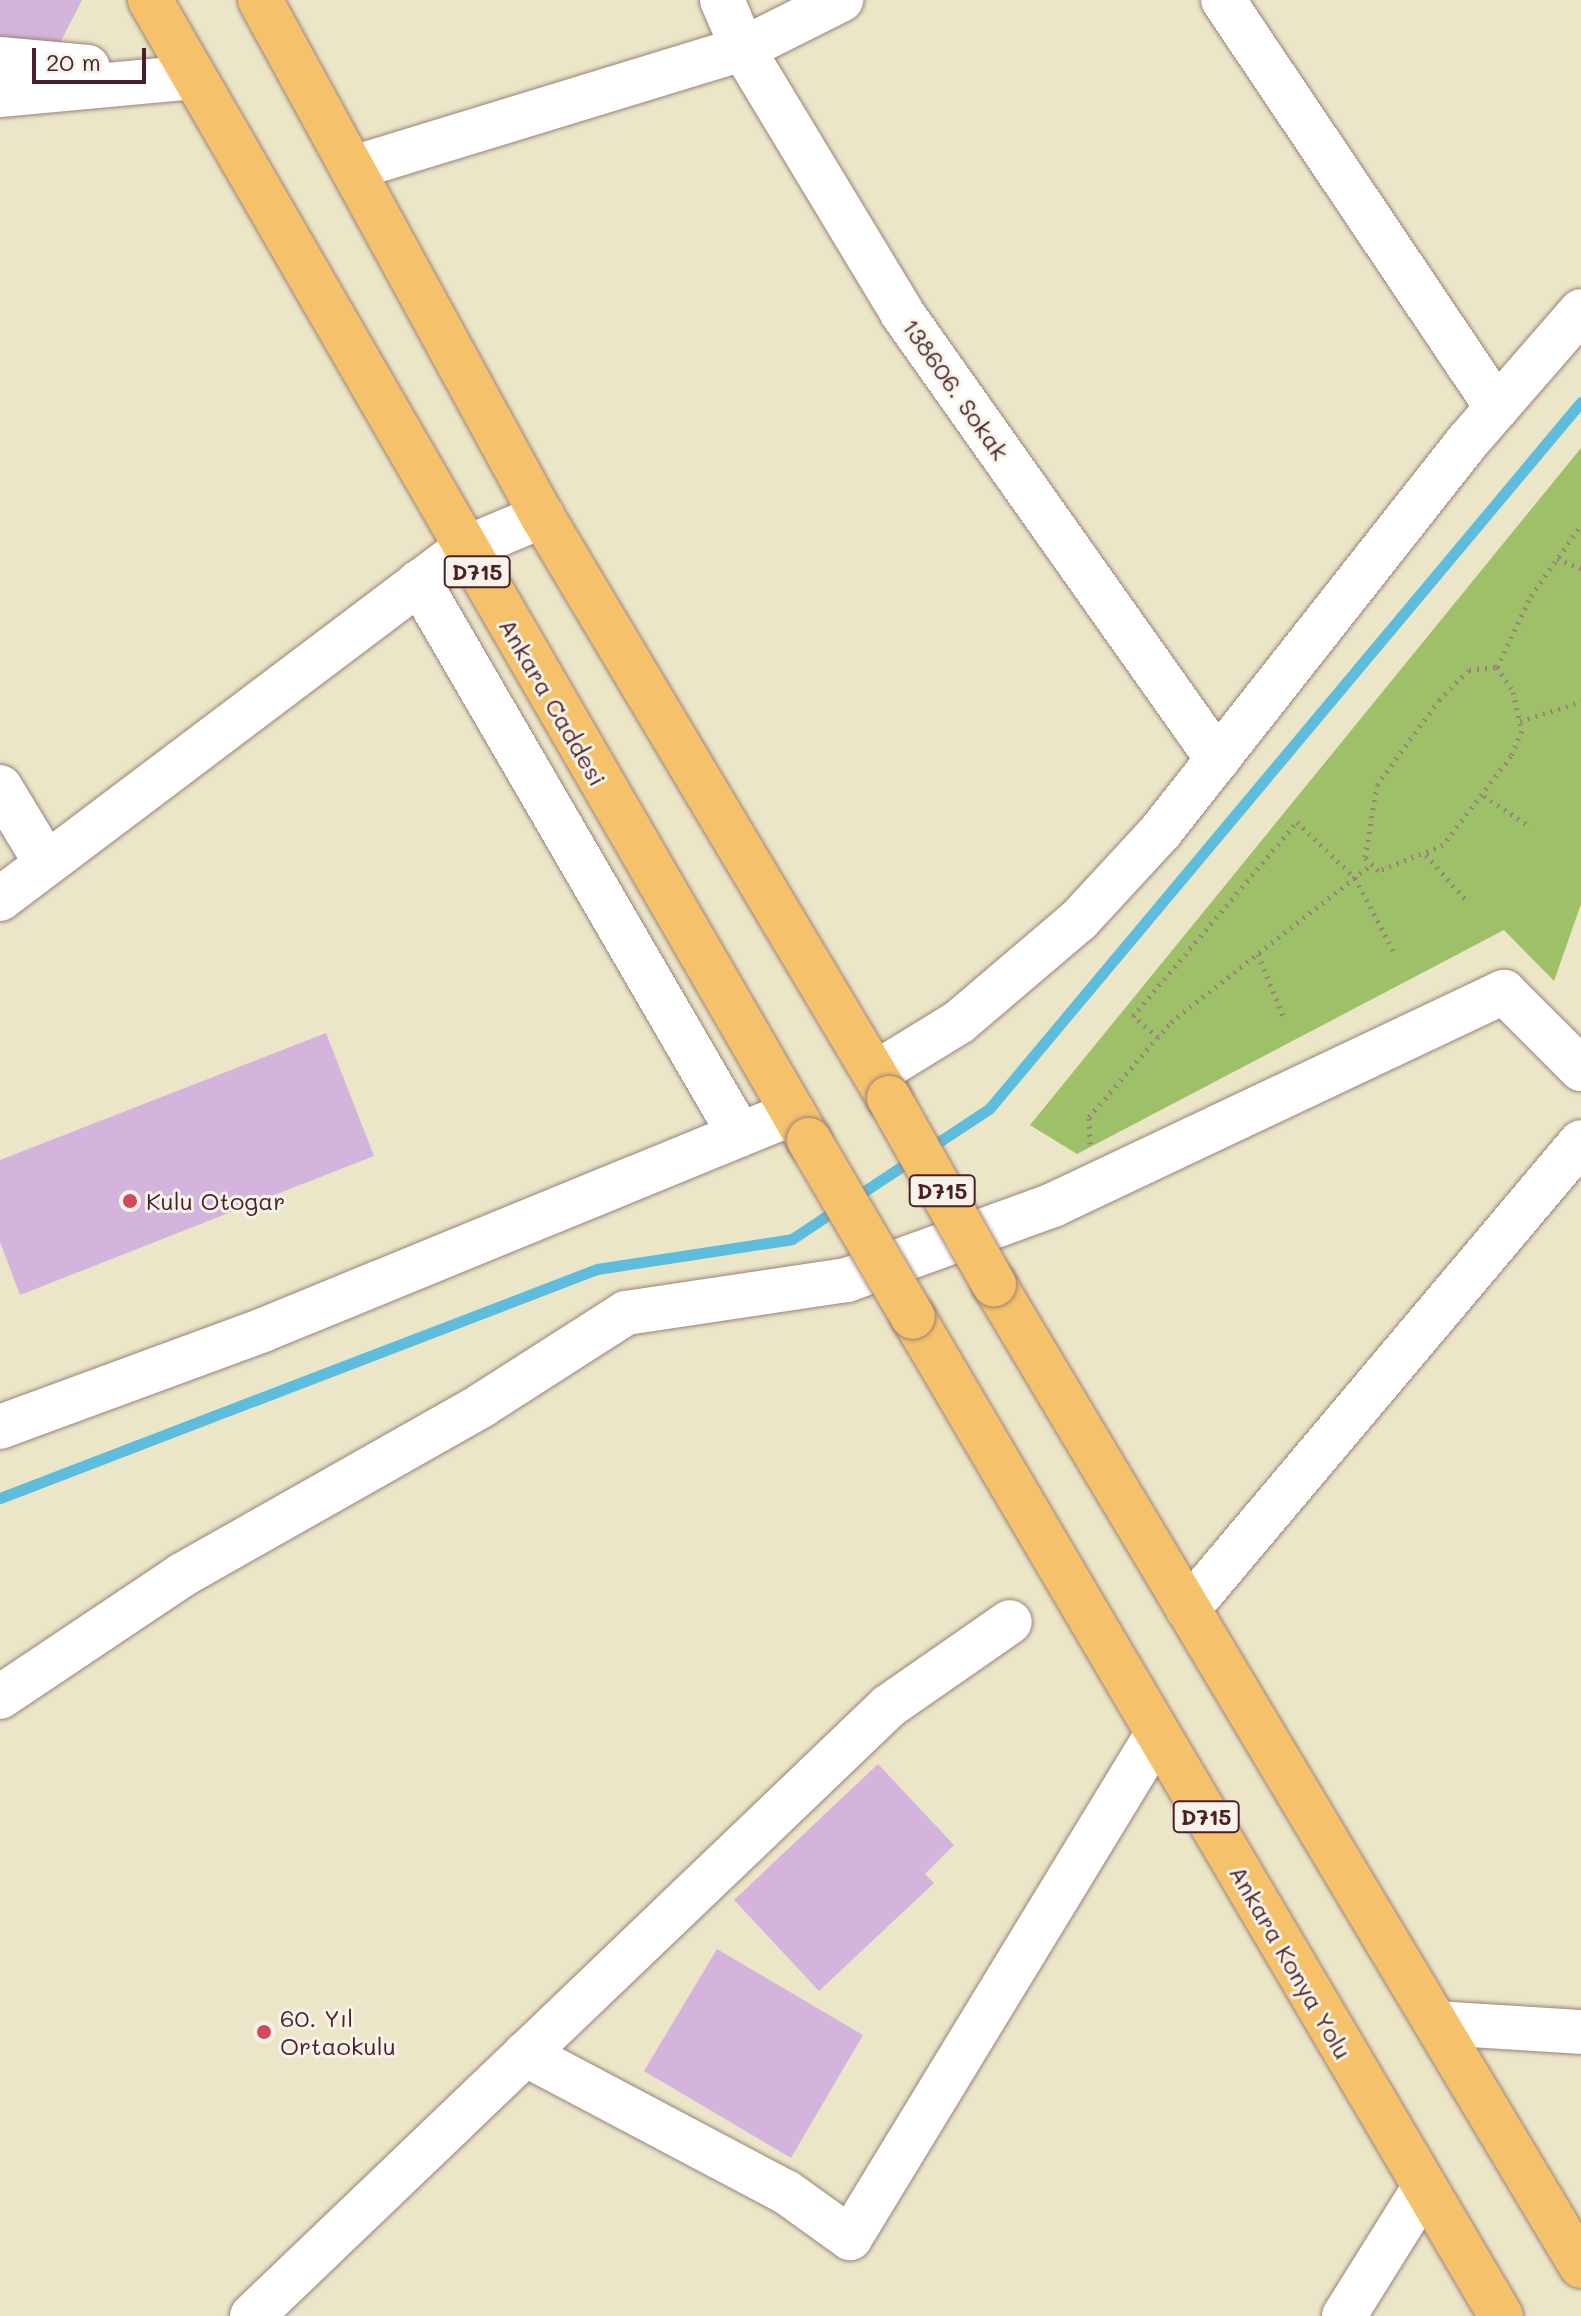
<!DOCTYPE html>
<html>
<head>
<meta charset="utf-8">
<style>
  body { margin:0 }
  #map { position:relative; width:1581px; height:2316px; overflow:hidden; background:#ece6c9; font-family:Mali,sans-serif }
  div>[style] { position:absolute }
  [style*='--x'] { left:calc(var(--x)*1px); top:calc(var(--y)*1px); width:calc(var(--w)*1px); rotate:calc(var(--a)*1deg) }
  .green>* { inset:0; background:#9ec069 }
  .stream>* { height:11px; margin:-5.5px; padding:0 5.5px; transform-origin:5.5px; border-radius:5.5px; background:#5ebcdc }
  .building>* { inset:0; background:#d4b4dc }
  .path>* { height:5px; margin-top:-2.5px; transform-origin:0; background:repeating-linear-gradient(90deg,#9b827a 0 2px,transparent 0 8px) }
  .roads { filter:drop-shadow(0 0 2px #9b827a) drop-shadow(0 0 2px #9b827a) }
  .minor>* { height:44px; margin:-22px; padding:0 22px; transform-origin:22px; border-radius:22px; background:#fff }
  .highway>* { height:44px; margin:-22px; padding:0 22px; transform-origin:22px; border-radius:22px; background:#f6c16b }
  .bridges { filter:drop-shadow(0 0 2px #9b827a) drop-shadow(0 0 2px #9b827a) }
  .highway-bridge>* { height:44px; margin:-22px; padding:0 22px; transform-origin:22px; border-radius:22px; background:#f6c16b }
  .dots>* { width:22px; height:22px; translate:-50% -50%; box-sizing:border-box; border:4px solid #f7f3e8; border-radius:50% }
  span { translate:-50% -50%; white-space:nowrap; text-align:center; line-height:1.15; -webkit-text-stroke:6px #f7f3e8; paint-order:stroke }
  .shield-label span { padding:2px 6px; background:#f7f3e8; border:2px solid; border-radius:6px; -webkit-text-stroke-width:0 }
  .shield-label { font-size:22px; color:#4a1f2b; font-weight:700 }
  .street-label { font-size:24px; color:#4a1f2b }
  .poi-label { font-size:24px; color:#4a1f2b }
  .left { translate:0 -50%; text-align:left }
  .scale { position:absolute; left:32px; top:48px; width:114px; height:36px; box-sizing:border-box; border:4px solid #4a1f2b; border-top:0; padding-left:10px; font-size:24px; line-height:28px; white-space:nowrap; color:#4a1f2b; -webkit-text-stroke:6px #f7f3e8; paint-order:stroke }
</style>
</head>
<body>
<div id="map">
  <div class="green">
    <div style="clip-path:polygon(1581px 448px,1581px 904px,1554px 981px,1504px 930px,1077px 1154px,1030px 1125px)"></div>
  </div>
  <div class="stream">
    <div style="--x:928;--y:1149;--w:73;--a:-33.3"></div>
    <div style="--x:989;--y:1109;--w:922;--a:-50.06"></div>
    <div style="--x:854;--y:1198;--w:71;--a:-33.5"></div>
    <div style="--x:0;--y:1498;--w:639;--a:-20.99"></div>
    <div style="--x:597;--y:1269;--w:197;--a:-8.7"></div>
    <div style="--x:792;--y:1239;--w:58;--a:-33.7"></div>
  </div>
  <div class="building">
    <div style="clip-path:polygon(0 0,82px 0,60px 43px,0 52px)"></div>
    <div style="clip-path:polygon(326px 1033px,374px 1156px,20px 1295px,0 1242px,0 1160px)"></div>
    <div style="clip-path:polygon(878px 1764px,954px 1845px,925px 1874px,934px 1883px,819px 1991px,734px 1900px)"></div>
    <div style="clip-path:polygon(717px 1949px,863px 2035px,791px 2158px,644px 2071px)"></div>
  </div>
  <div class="path">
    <div style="--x:1557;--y:559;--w:26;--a:21"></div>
    <div style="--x:1497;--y:667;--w:30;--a:57"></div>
    <div style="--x:1513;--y:692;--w:40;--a:77"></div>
    <div style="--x:1522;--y:731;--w:27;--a:114"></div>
    <div style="--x:1511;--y:756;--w:112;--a:127.4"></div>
    <div style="--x:1443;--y:845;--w:70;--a:158.2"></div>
    <div style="--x:1378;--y:871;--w:19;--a:-133"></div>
    <div style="--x:1365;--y:857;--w:73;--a:-80.5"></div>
    <div style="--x:1377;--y:785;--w:105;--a:-53.9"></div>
    <div style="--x:1439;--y:700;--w:42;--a:-45"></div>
    <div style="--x:1469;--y:670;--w:28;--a:-6"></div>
    <div style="--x:1497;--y:667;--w:79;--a:-64.4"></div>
    <div style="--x:1531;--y:596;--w:87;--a:-54.8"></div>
    <div style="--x:1520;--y:721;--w:64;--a:-17.3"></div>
    <div style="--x:1484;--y:796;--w:56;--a:33.4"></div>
    <div style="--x:1426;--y:855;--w:62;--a:48.3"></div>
    <div style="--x:1258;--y:954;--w:67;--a:68"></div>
    <div style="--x:1158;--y:1037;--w:33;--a:-140"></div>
    <div style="--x:1133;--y:1016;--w:254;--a:-49.8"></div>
    <div style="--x:1297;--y:822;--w:81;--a:44"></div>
    <div style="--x:1355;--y:878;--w:84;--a:62.2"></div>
    <div style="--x:1090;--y:1144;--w:27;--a:-92"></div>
    <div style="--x:1089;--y:1117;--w:125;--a:-49.2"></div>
    <div style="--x:1171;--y:1022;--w:256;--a:-38.2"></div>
  </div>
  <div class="roads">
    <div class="minor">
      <div style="--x:722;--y:0;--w:53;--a:66.8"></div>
      <div style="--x:743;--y:49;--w:308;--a:58.9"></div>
      <div style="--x:902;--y:313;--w:547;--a:54.74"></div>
      <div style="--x:1223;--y:0;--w:491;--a:56.1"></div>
      <div style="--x:0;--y:59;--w:88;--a:5.2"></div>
      <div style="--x:0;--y:95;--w:195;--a:-5.3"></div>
      <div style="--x:356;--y:167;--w:405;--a:-17"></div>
      <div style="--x:743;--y:49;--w:110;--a:-26.6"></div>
      <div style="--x:419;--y:582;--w:639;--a:59.87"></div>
      <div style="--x:0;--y:787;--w:89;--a:58.8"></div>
      <div style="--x:0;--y:899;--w:581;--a:-37.03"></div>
      <div style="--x:464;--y:549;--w:85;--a:-22.9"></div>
      <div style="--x:876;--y:1073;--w:97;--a:-31.6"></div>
      <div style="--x:959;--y:1022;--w:157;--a:-40.4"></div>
      <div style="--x:1079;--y:920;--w:121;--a:-47.3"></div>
      <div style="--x:1161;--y:831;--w:496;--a:-51.8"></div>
      <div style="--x:1468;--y:441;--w:172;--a:-49"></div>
      <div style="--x:0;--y:1427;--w:280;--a:-20.2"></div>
      <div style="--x:263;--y:1330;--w:573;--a:-22.27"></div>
      <div style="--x:1188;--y:1609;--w:610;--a:-49.92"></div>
      <div style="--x:0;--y:1697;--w:219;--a:-33.8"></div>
      <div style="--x:182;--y:1575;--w:345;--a:-29.5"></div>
      <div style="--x:482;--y:1405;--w:171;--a:-32.6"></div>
      <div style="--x:626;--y:1313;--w:223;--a:-8.5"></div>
      <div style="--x:847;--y:1280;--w:219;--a:-20"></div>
      <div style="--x:1053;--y:1205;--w:499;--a:-25.3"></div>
      <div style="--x:1504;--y:992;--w:109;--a:45"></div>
      <div style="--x:1438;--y:2023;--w:143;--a:3.6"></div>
      <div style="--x:525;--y:2054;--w:295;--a:27.9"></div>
      <div style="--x:786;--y:2192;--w:79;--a:35.7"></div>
      <div style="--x:850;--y:2238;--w:590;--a:-58.65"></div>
      <div style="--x:252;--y:2316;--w:882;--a:-43.76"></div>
      <div style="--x:889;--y:1706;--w:147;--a:-34.8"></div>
      <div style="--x:1344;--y:2316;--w:151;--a:-58"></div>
    </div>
    <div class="highway">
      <div style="--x:150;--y:0;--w:1317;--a:59.97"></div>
      <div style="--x:260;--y:0;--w:588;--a:61.34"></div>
      <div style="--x:542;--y:516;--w:678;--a:59.2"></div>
      <div style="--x:994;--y:1284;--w:1144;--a:59.13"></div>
      <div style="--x:913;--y:1317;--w:1159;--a:59.52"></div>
    </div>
  </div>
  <div class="bridges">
    <div class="highway-bridge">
      <div style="--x:889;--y:1098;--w:214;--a:60.6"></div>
      <div style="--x:809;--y:1140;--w:205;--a:59.6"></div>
    </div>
  </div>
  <div class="dots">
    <div style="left:130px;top:1201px;background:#d1495b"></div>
    <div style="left:264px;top:2032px;background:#d1495b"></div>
  </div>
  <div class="shield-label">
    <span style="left:477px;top:572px">D715</span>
    <span style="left:942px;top:1191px">D715</span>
    <span style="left:1206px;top:1817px">D715</span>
  </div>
  <div class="street-label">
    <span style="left:956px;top:389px;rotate:55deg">138606. Sokak</span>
    <span style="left:553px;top:702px;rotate:60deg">Ankara Caddesi</span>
    <span style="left:1291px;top:1962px;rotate:60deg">Ankara Konya Yolu</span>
  </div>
  <div class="poi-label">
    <span class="left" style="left:146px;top:1201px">Kulu Otogar</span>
    <span class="left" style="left:280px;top:2032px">60. Yıl<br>Ortaokulu</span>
  </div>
  <div class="scale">20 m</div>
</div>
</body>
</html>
